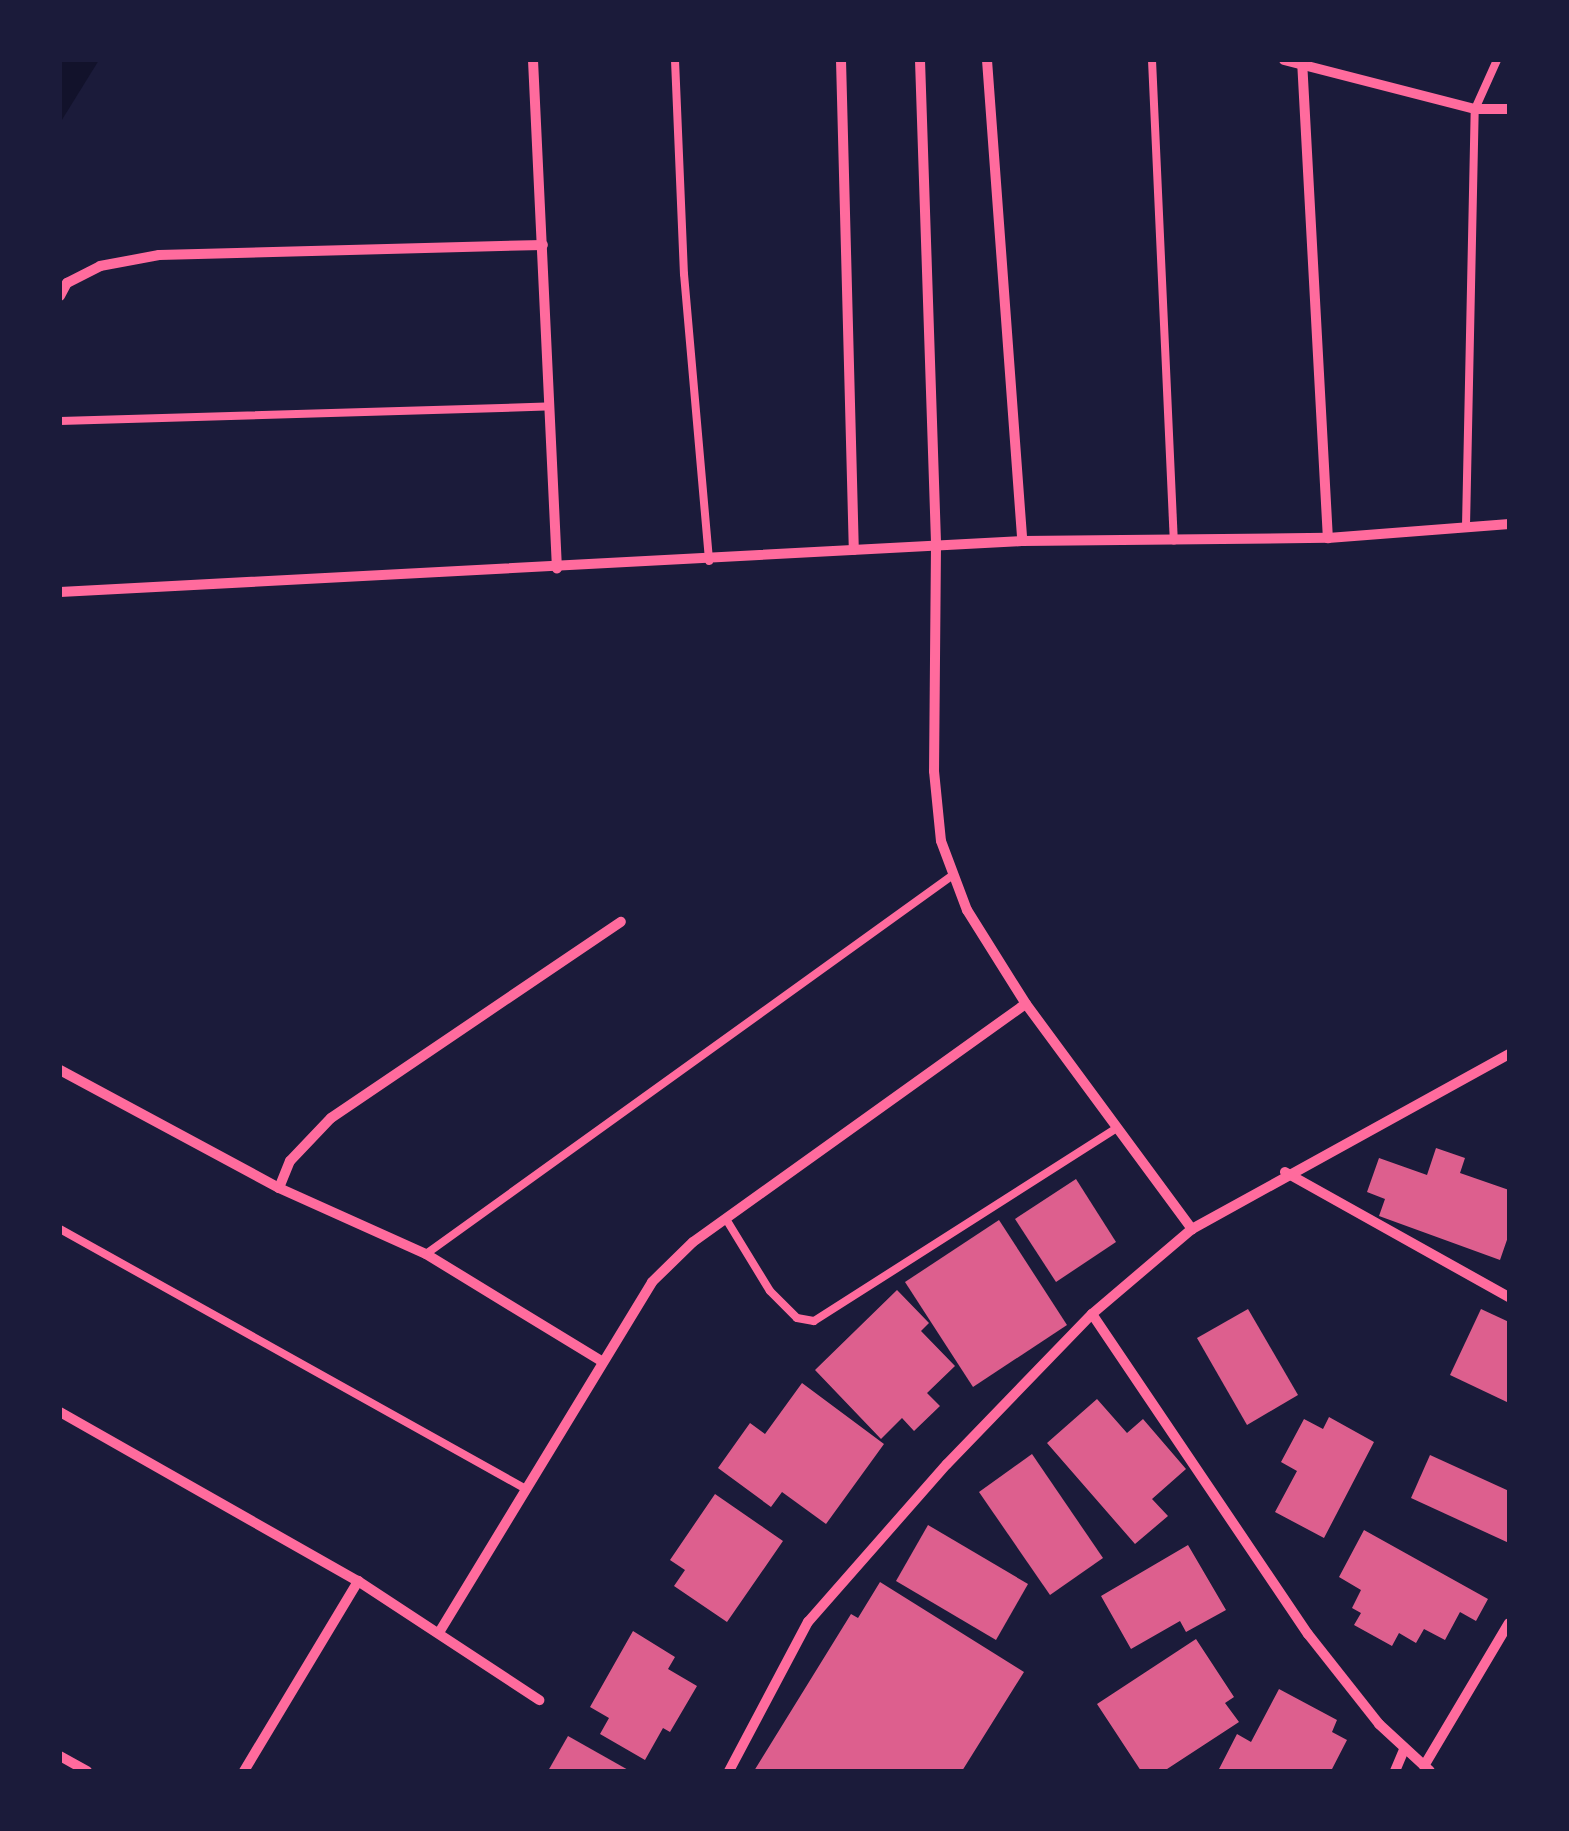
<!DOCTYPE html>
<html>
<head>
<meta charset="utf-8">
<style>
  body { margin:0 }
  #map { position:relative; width:1569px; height:1831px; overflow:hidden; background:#1b1b3a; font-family:"Roboto Condensed",sans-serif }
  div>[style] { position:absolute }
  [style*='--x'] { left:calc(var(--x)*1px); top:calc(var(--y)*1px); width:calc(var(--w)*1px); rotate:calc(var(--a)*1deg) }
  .water>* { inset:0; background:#12122b }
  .building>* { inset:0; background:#dd5f8e }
  .service>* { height:8px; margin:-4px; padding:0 4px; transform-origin:4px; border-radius:4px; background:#ff6b9d }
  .minor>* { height:10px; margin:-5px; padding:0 5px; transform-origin:5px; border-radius:5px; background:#ff6b9d }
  span { translate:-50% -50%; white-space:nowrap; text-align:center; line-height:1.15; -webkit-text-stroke:10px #1b1b3a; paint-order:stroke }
  .frame { position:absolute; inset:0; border:62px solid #1b1b3a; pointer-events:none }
</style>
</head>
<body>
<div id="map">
  <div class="water">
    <div style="clip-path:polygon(60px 60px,99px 60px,60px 123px)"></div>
  </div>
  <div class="building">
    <div style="clip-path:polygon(1436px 1148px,1465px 1158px,1460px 1173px,1509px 1190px,1509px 1234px,1500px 1260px,1379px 1216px,1385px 1199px,1367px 1192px,1379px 1158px,1427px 1175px)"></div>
    <div style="clip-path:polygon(1076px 1179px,1116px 1242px,1056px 1282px,1015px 1219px)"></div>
    <div style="clip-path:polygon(999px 1220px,1067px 1325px,973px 1387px,905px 1282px)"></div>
    <div style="clip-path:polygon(897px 1290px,929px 1323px,921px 1331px,955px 1366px,927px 1393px,940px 1406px,914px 1431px,902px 1418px,881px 1439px,815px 1370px)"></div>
    <div style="clip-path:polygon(1248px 1309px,1298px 1395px,1247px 1425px,1197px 1338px)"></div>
    <div style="clip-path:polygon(1481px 1309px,1509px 1322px,1509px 1403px,1450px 1375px)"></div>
    <div style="clip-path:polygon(802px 1383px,884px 1444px,826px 1524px,782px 1492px,771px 1507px,718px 1468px,750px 1423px,765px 1434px)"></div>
    <div style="clip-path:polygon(1097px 1399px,1127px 1433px,1143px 1419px,1186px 1469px,1152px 1499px,1168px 1516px,1135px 1544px,1047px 1443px)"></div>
    <div style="clip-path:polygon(1329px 1417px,1374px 1442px,1324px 1538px,1275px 1512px,1297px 1471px,1281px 1462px,1304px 1419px,1323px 1429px)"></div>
    <div style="clip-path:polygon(1032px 1454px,1103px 1558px,1050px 1595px,979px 1492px)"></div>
    <div style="clip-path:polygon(1430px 1455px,1509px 1491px,1509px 1543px,1411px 1498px)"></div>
    <div style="clip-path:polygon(715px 1494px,783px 1541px,727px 1622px,674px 1586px,685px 1570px,670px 1560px)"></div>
    <div style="clip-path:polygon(928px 1525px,1028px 1584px,996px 1640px,896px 1581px)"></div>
    <div style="clip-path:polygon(1364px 1530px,1488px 1599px,1476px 1621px,1460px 1612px,1445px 1640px,1424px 1629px,1416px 1643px,1399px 1633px,1392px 1646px,1354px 1625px,1361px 1613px,1352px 1608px,1361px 1590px,1339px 1577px)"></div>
    <div style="clip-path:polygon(1188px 1545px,1226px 1610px,1186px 1632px,1180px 1621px,1131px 1649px,1101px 1596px)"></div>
    <div style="clip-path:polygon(880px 1582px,1024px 1672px,962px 1771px,754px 1771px,851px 1614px,858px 1618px)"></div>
    <div style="clip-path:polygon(633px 1631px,675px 1657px,668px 1669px,697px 1686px,670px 1732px,663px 1728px,645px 1760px,600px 1734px,609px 1718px,590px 1707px)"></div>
    <div style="clip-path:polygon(1196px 1639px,1234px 1697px,1225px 1703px,1239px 1722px,1164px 1771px,1141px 1771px,1097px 1704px)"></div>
    <div style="clip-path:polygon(1279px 1689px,1337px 1720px,1332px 1732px,1347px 1740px,1331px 1771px,1218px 1771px,1237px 1734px,1251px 1742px)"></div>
    <div style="clip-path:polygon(568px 1736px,630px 1771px,548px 1771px)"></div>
  </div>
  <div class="service">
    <div style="--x:675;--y:60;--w:214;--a:87.6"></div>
    <div style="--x:684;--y:274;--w:288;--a:85"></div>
    <div style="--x:1152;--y:60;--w:481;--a:87.4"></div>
    <div style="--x:60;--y:421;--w:486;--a:-1.7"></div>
    <div style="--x:1466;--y:526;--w:417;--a:-88.8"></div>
    <div style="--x:1475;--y:109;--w:54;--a:-65.8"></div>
    <div style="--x:726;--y:1219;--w:84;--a:58.6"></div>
    <div style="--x:770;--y:1291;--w:38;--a:45"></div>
    <div style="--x:797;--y:1318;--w:17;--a:10"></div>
    <div style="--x:814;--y:1321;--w:356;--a:-32.5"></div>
    <div style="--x:60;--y:1229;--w:534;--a:29.16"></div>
    <div style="--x:426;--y:1254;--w:649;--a:-35.72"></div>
  </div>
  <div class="minor">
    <div style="--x:533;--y:60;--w:509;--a:87.3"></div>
    <div style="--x:841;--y:60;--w:490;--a:88.5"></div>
    <div style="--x:920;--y:60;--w:485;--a:88.1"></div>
    <div style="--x:936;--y:545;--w:226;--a:90.5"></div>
    <div style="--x:934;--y:771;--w:70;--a:84.3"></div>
    <div style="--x:941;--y:841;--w:74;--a:69.4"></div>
    <div style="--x:967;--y:910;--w:111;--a:57.9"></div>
    <div style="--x:1026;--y:1004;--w:280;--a:53.6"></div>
    <div style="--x:987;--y:60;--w:482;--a:85.8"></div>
    <div style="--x:1284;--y:60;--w:197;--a:14.4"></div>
    <div style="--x:1475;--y:109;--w:34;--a:0"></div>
    <div style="--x:1302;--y:60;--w:479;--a:86.9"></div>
    <div style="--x:60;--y:296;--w:15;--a:-62"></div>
    <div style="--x:67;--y:283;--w:37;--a:-27"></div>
    <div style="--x:100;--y:266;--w:60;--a:-10.6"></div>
    <div style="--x:159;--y:255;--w:384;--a:-1.5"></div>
    <div style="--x:60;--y:592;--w:963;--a:-3.03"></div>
    <div style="--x:1022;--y:541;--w:306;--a:-0.6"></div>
    <div style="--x:1328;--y:538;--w:182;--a:-4.4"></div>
    <div style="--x:60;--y:1070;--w:249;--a:28.3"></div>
    <div style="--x:279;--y:1188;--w:161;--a:24.2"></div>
    <div style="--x:426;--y:1254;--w:205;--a:31.4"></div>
    <div style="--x:1285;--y:1172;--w:257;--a:29.2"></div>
    <div style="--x:279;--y:1188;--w:29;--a:-68"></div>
    <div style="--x:290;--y:1161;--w:59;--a:-46.4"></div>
    <div style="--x:331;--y:1118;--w:350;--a:-34.1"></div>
    <div style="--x:1092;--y:1314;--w:386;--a:56"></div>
    <div style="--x:1308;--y:1634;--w:115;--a:51.7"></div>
    <div style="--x:1379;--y:1724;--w:69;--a:42.7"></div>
    <div style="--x:60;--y:1412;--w:343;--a:29.6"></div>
    <div style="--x:358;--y:1581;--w:217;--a:33.3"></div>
    <div style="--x:440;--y:1631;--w:408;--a:-58.7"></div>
    <div style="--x:652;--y:1282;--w:57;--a:-44.3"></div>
    <div style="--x:693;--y:1242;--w:409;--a:-35.6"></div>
    <div style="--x:60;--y:1756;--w:31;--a:29"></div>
    <div style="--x:1424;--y:1766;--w:166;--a:-59.3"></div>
    <div style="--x:244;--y:1771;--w:222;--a:-59"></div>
    <div style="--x:729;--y:1771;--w:169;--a:-62.1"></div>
    <div style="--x:808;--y:1622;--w:210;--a:-48.7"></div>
    <div style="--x:947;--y:1464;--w:209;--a:-46"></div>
    <div style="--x:1092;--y:1314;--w:131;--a:-40.4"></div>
    <div style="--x:1192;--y:1229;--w:362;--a:-28.9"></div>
    <div style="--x:1395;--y:1771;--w:23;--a:-67"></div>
  </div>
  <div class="frame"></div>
</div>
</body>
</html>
